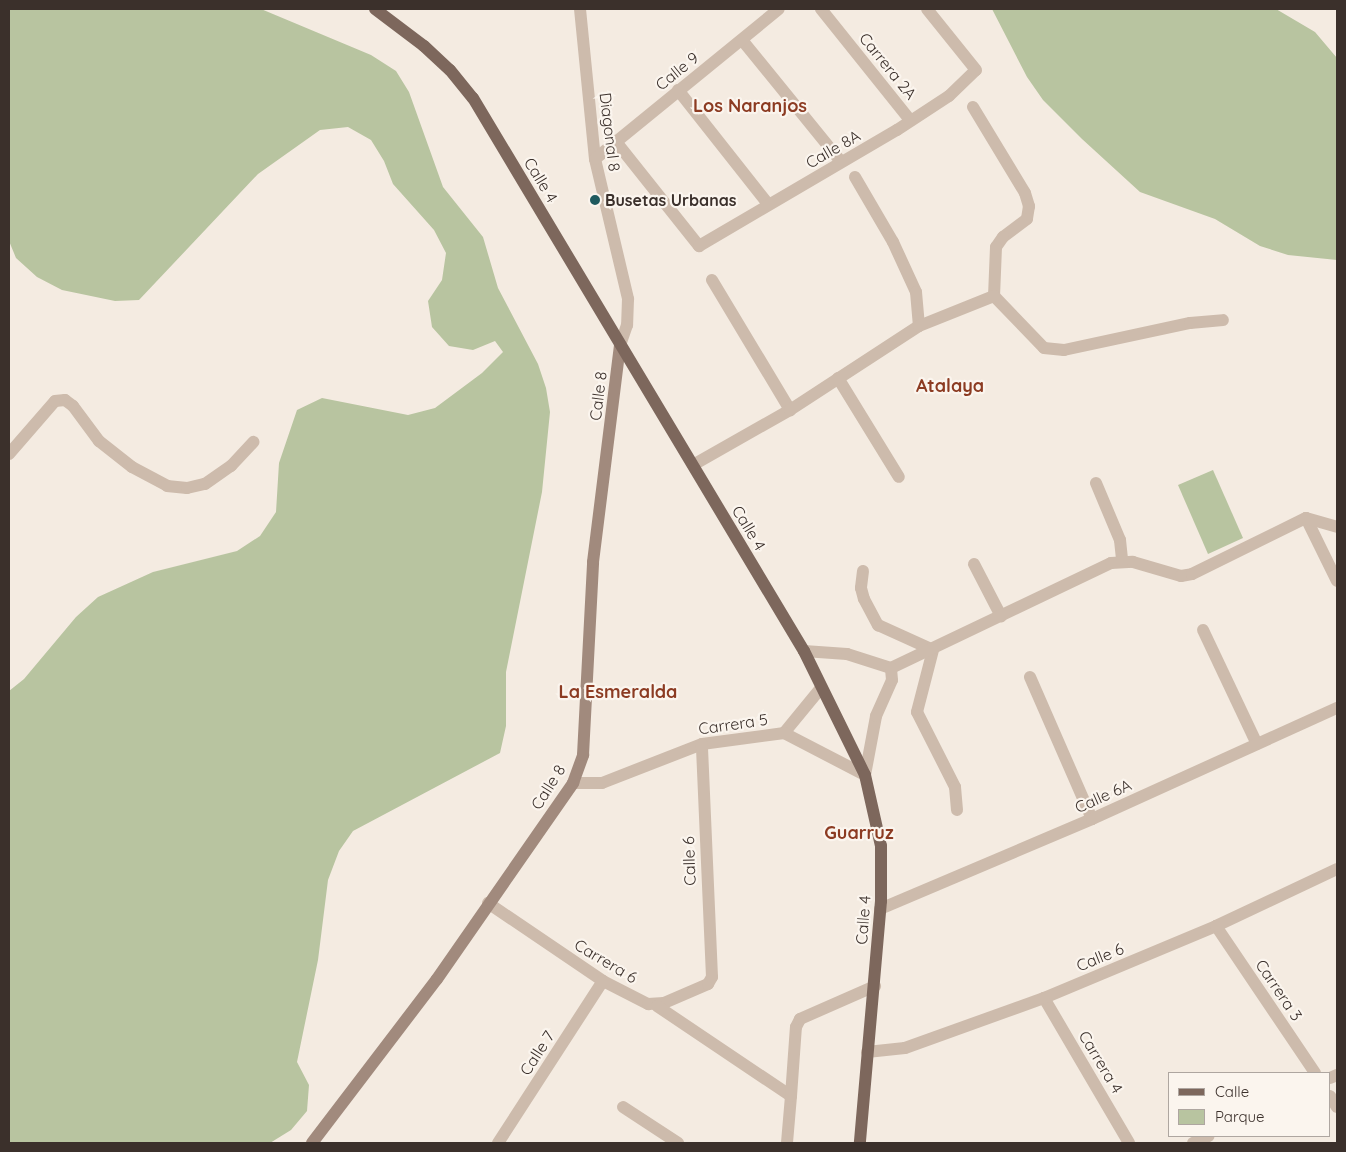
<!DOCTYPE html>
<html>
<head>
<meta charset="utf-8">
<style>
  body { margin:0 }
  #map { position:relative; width:1346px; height:1152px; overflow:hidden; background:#f4ebe1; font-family:Quicksand,sans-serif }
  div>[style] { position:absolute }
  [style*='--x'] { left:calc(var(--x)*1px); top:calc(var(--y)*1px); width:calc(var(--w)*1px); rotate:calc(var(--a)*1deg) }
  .green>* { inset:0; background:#b8c4a0 }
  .minor>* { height:12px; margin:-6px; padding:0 6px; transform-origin:6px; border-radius:6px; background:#cdbbac }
  .secondary>* { height:12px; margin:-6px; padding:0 6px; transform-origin:6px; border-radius:6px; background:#a18a7d }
  .primary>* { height:12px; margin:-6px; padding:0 6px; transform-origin:6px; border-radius:6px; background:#7d675c }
  .dots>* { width:14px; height:14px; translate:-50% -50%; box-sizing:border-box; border:2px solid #fbf5ee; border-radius:50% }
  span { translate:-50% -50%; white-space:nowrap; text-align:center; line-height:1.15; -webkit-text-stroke:4.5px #fbf5ee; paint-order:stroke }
  .street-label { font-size:16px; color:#3b302b }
  .poi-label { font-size:16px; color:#3b302b; font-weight:700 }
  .left { translate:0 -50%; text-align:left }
  .neighbourhood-label { font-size:18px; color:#8c3b22; font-weight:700 }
  .frame { position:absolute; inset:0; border:10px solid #3b302b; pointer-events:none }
  .legend { position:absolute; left:1168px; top:1072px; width:162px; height:65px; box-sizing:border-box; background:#fbf5ee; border:1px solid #aea6a0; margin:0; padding:6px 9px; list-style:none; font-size:15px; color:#3b302b }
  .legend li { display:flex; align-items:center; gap:10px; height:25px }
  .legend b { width:25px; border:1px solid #aea6a0 }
</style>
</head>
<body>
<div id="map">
  <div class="green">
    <div style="clip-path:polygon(9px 9px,261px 9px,371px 55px,396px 71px,409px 92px,443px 187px,483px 237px,498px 288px,538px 364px,546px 388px,550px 412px,542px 492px,506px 672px,506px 726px,500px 753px,353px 831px,339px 851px,328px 880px,318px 960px,297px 1062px,309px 1085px,307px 1111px,291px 1130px,270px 1143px,9px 1143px,9px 691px,24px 679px,76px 617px,98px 597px,153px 572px,237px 551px,260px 536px,276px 512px,279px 463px,297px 410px,322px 398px,408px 415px,435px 408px,482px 373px,503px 352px,495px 341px,473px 350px,449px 346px,432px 327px,428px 301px,442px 280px,446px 253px,434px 230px,393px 184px,384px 161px,371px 140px,348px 127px,320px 130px,258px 174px,139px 300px,115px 301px,62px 290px,37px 277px,16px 258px,9px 241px)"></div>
    <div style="clip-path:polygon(992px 9px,1276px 9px,1315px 32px,1337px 58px,1337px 260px,1288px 255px,1260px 246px,1215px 219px,1140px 192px,1082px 139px,1043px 100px,1027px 77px)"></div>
    <div style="clip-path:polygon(1213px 470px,1243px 538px,1208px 554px,1178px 485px)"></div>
  </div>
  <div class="minor">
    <div style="--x:580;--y:9;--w:151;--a:84.3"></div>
    <div style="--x:595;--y:159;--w:144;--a:76.7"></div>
    <div style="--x:628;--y:299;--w:26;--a:92"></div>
    <div style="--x:627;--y:325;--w:21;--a:109"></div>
    <div style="--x:821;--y:9;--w:142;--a:51.3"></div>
    <div style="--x:742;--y:40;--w:157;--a:50.9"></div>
    <div style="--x:678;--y:90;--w:145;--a:51.7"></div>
    <div style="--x:973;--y:107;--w:100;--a:58.8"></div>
    <div style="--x:1025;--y:193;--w:14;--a:73"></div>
    <div style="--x:1029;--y:206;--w:13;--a:99"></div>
    <div style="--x:1027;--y:219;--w:30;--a:143"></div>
    <div style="--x:1003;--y:237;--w:12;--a:125"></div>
    <div style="--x:996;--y:247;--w:49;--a:92.3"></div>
    <div style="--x:994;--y:296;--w:72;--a:46.1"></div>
    <div style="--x:1044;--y:348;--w:20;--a:6"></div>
    <div style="--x:1064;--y:350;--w:129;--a:-12.1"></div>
    <div style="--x:1190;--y:323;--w:33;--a:-5"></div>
    <div style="--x:617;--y:143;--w:132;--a:51.5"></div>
    <div style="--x:699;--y:246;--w:229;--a:-30.4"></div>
    <div style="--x:897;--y:130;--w:62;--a:-33.2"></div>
    <div style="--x:949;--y:96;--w:37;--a:-44"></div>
    <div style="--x:976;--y:70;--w:78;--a:-128.8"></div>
    <div style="--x:595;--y:159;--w:237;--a:-39.2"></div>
    <div style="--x:855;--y:177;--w:75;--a:59.7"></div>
    <div style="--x:893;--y:242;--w:55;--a:65.3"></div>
    <div style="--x:916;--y:292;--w:34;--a:85"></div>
    <div style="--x:712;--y:280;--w:152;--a:59"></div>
    <div style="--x:838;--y:378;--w:116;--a:58.4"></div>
    <div style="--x:9;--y:454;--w:70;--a:-49"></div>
    <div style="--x:55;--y:401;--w:10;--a:-6"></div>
    <div style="--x:65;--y:400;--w:10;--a:37"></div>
    <div style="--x:73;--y:406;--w:44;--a:53.4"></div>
    <div style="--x:99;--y:441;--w:42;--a:38.2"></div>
    <div style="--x:132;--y:467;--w:40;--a:28"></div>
    <div style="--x:167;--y:486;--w:20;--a:6"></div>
    <div style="--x:187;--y:488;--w:18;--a:-13"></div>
    <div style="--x:205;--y:484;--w:32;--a:-35"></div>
    <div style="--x:231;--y:466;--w:33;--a:-47"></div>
    <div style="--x:693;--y:465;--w:112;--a:-29.6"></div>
    <div style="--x:790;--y:410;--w:154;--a:-33.1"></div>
    <div style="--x:919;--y:326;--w:81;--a:-21.8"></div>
    <div style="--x:1096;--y:483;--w:62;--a:67.2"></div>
    <div style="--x:1120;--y:540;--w:20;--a:84"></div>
    <div style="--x:1306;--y:518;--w:70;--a:63.8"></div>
    <div style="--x:974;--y:564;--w:59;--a:62.6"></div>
    <div style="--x:863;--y:571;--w:17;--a:97"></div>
    <div style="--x:861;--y:588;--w:11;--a:75"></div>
    <div style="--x:864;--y:599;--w:30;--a:62"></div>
    <div style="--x:878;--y:625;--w:60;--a:24.4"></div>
    <div style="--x:933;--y:650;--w:64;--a:104.5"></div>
    <div style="--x:917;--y:712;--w:84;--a:63.1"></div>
    <div style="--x:955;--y:787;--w:23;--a:85"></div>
    <div style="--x:1203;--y:630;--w:126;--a:64.7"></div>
    <div style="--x:804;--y:651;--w:43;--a:4"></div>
    <div style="--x:847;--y:654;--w:46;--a:17.7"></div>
    <div style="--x:891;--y:668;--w:244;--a:-25.5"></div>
    <div style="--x:1111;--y:563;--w:22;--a:-3"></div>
    <div style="--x:1133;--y:562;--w:50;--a:16.3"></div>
    <div style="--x:1181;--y:576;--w:11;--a:-10"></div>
    <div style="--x:1192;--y:574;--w:127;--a:-26.2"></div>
    <div style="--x:1306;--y:518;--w:32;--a:16"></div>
    <div style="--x:1030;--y:677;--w:155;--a:66.4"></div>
    <div style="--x:784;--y:733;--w:58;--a:-50.6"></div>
    <div style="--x:573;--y:783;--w:29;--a:0"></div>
    <div style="--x:602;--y:783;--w:107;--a:-21.3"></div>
    <div style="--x:702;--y:744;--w:83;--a:-7.6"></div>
    <div style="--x:784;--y:733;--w:91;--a:27.4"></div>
    <div style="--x:865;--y:775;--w:60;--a:-79.4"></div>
    <div style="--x:876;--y:716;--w:39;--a:-66"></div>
    <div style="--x:892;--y:680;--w:12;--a:-95"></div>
    <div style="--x:488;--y:903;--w:139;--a:34.1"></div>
    <div style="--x:603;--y:981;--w:51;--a:27.1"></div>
    <div style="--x:648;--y:1004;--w:16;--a:-4"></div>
    <div style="--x:664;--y:1003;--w:48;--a:-23.4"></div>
    <div style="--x:708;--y:984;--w:8;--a:-60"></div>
    <div style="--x:712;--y:977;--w:233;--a:-92.5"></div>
    <div style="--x:880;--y:909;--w:230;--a:-23"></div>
    <div style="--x:1092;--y:819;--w:269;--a:-24.4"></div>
    <div style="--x:1216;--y:926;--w:177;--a:56"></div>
    <div style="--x:1044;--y:998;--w:168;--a:59.6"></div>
    <div style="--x:657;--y:1006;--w:161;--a:33.9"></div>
    <div style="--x:791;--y:1096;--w:47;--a:94.9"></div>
    <div style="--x:867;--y:1052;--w:38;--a:-6"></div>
    <div style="--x:905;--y:1048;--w:148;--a:-19.8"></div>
    <div style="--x:1044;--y:998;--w:186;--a:-22.7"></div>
    <div style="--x:1216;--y:926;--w:134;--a:-25.2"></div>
    <div style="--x:1330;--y:1078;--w:8;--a:-23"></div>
    <div style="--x:791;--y:1096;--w:69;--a:-85.9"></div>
    <div style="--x:796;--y:1027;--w:9;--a:-63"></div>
    <div style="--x:800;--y:1019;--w:82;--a:-23.7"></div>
    <div style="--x:1330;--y:1096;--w:13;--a:58"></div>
    <div style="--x:623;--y:1107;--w:66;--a:33.2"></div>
    <div style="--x:498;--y:1143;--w:193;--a:-57.1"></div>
    <div style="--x:1193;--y:1143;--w:17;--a:-24"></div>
  </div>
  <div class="secondary">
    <div style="--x:312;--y:1143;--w:206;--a:-52.7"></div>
    <div style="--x:437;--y:979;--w:239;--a:-55.2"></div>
    <div style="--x:573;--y:783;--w:30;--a:-70"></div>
    <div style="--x:583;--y:755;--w:193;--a:-87"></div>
    <div style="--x:593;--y:562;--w:219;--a:-82.9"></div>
  </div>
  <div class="primary">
    <div style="--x:375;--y:9;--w:61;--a:37.1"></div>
    <div style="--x:424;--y:46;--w:35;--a:43"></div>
    <div style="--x:450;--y:70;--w:36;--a:51"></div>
    <div style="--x:473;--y:98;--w:644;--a:59.1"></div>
    <div style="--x:804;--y:651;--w:138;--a:63.8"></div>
    <div style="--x:865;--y:775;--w:73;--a:77.3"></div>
    <div style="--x:881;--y:846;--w:55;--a:90"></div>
    <div style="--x:881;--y:901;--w:243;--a:95"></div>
  </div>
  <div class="dots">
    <div style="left:595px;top:200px;background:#1f5a5e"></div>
  </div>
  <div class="street-label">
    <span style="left:888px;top:66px;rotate:51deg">Carrera 2A</span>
    <span style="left:677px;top:71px;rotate:-39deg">Calle 9</span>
    <span style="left:610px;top:132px;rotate:83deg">Diagonal 8</span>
    <span style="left:833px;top:149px;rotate:-30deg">Calle 8A</span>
    <span style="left:541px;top:180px;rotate:59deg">Calle 4</span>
    <span style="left:598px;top:396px;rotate:-83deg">Calle 8</span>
    <span style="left:749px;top:528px;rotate:59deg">Calle 4</span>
    <span style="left:733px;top:724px;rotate:-8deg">Carrera 5</span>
    <span style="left:548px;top:787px;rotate:-58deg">Calle 8</span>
    <span style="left:1103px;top:796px;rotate:-24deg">Calle 6A</span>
    <span style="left:689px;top:861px;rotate:-92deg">Calle 6</span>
    <span style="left:863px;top:920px;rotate:-86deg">Calle 4</span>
    <span style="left:1100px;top:957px;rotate:-22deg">Calle 6</span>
    <span style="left:606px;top:961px;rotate:31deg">Carrera 6</span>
    <span style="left:1279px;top:990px;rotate:56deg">Carrera 3</span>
    <span style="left:537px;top:1053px;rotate:-57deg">Calle 7</span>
    <span style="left:1101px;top:1062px;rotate:59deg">Carrera 4</span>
  </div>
  <div class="poi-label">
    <span class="left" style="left:605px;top:200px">Busetas Urbanas</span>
  </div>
  <div class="neighbourhood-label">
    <span style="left:750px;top:106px">Los Naranjos</span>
    <span style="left:950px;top:386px">Atalaya</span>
    <span style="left:618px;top:692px">La Esmeralda</span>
    <span style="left:859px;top:833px">Guarruz</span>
  </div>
  <div class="frame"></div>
  <ul class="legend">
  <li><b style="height:6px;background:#7d675c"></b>Calle</li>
  <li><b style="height:14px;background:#b8c4a0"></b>Parque</li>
  </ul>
</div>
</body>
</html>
